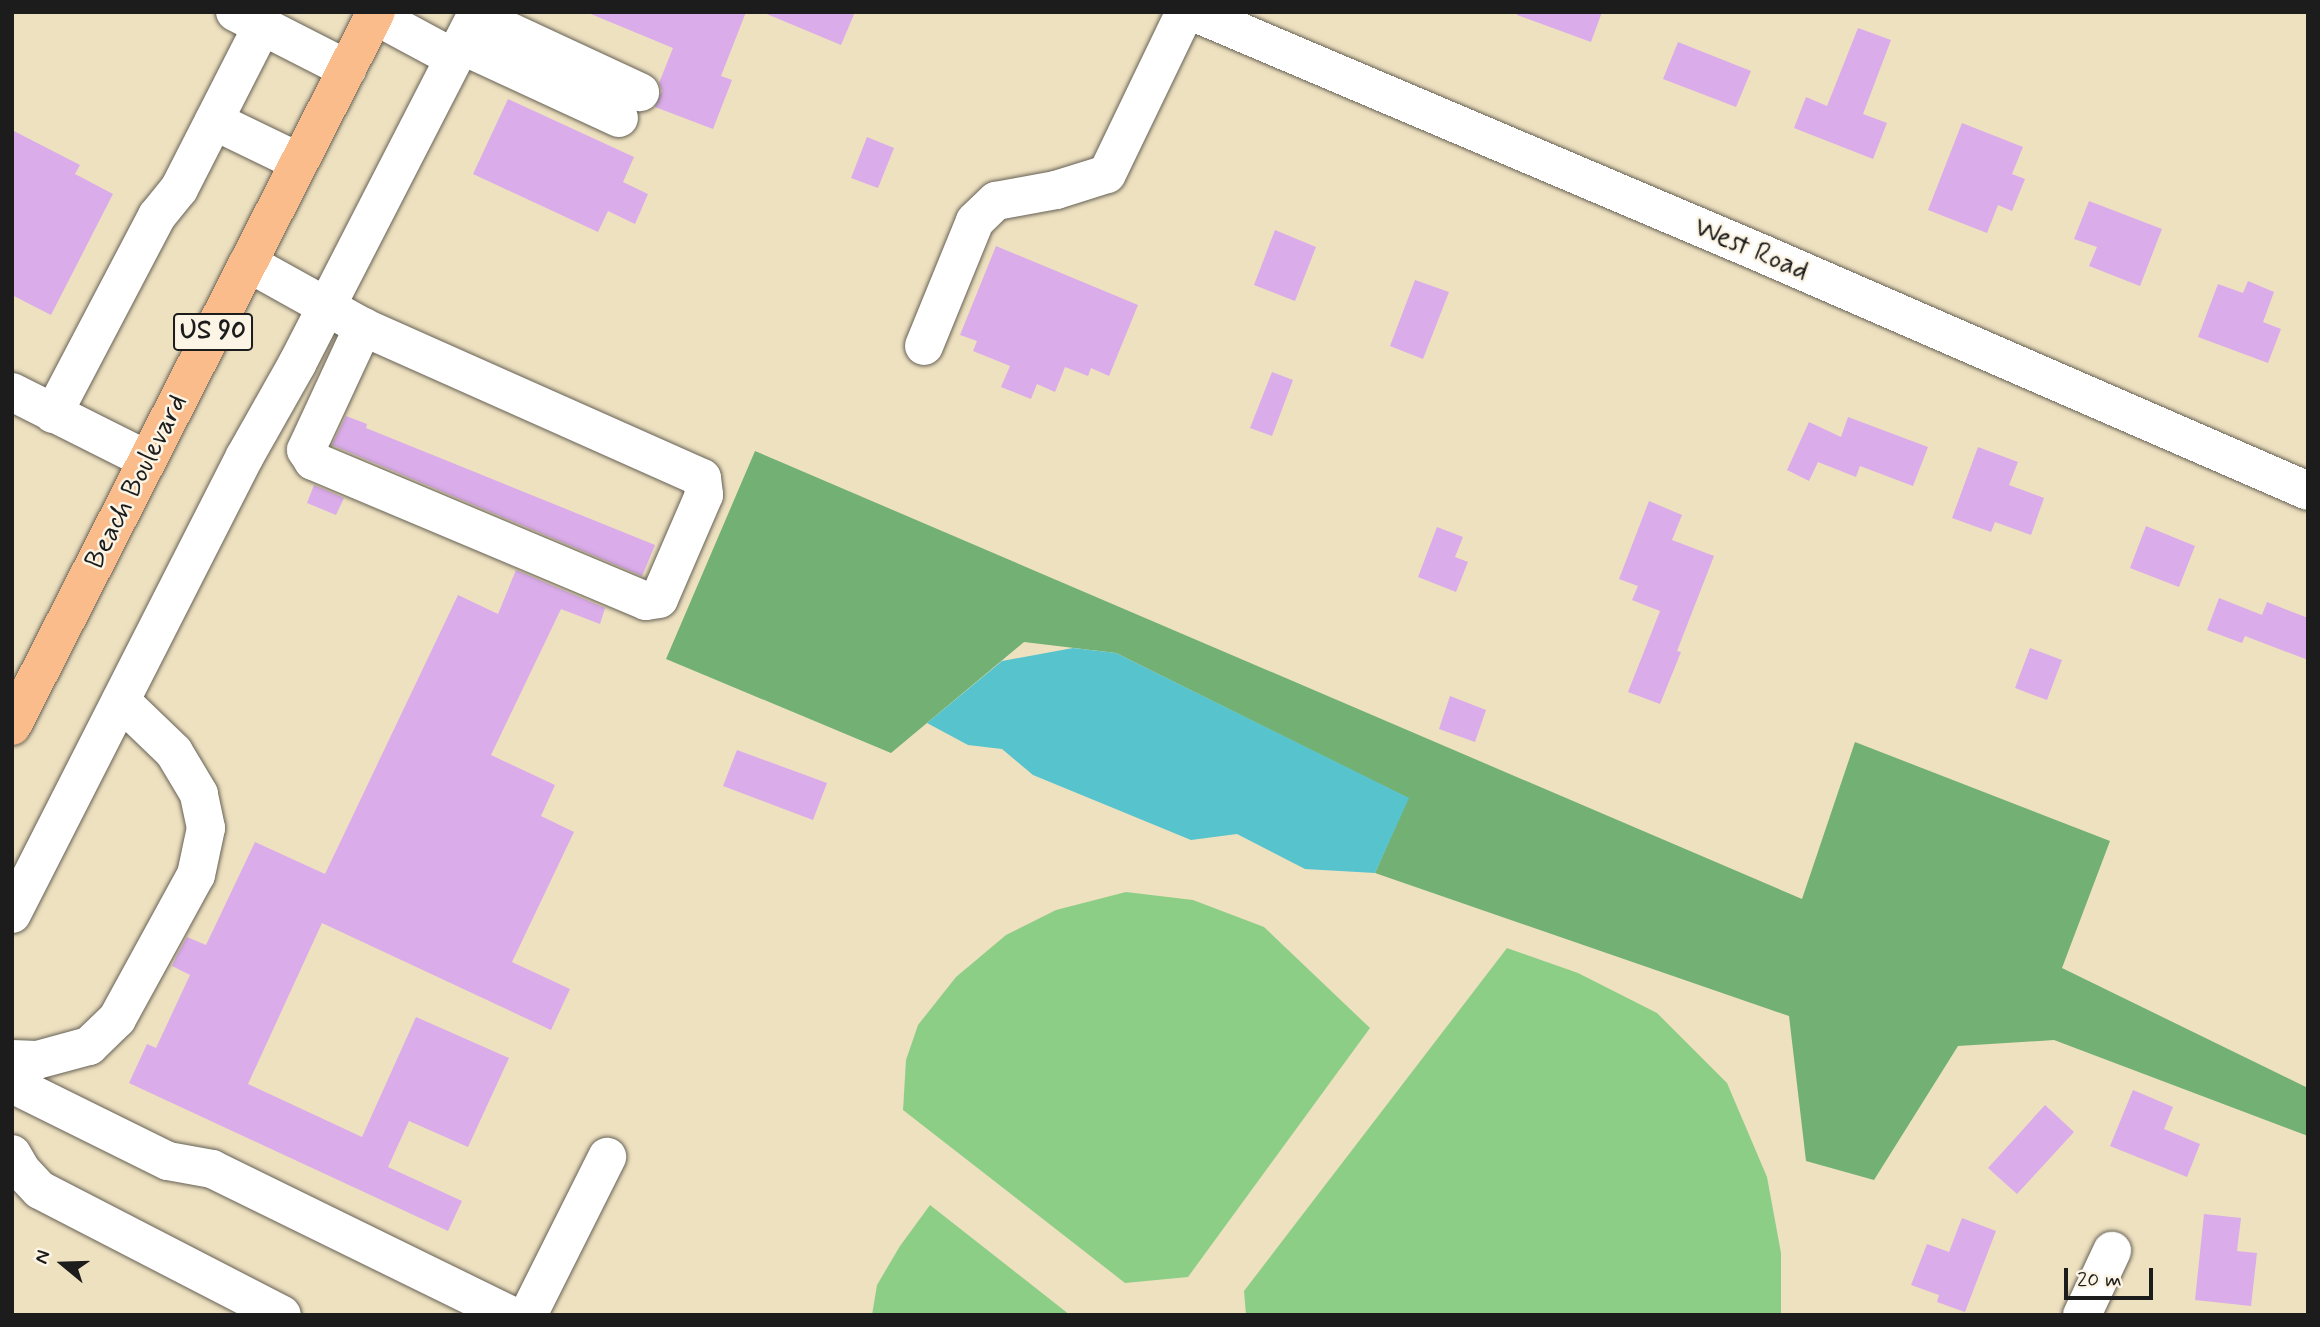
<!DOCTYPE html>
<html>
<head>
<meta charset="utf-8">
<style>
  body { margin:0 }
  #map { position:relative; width:2320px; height:1327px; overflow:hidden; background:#eee1c0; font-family:Mynerve,sans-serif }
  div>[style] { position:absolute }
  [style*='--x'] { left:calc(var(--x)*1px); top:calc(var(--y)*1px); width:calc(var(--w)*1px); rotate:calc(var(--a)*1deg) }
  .green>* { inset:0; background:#8dce86 }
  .forest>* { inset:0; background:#72b173 }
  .water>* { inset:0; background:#56c3cd }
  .building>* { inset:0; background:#daacea }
  .roads { filter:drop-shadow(0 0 2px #666155) drop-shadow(0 0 2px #666155) }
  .minor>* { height:38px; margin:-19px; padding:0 19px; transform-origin:19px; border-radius:19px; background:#fff }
  .highway>* { height:38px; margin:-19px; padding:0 19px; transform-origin:19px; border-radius:19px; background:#fabc8b }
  span { translate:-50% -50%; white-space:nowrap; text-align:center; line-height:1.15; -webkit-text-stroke:5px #fcf5e5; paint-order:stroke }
  .shield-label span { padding:2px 5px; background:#fcf5e5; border:2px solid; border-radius:5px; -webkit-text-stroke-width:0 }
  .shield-label { font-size:26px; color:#1c1c1c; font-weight:700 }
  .street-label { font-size:28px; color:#1c1c1c }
  .frame { position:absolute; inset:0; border:14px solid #1c1c1c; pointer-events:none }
  .north { position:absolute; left:28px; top:1229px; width:70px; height:70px; -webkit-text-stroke:5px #fcf5e5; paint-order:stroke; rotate:289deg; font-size:19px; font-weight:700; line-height:28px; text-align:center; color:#1c1c1c }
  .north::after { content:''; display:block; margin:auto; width:24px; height:32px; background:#1c1c1c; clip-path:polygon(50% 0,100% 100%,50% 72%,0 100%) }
  .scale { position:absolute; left:2064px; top:1268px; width:89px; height:32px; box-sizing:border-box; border:4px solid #1c1c1c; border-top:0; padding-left:9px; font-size:21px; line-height:24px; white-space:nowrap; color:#1c1c1c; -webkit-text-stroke:5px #fcf5e5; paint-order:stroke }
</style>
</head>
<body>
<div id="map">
  <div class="green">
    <div style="clip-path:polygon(1126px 892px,1193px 900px,1264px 927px,1370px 1028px,1188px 1277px,1125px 1283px,903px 1110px,906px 1060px,918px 1025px,956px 977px,1006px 935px,1056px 910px)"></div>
    <div style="clip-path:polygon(1507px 948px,1578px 973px,1657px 1013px,1727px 1083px,1767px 1177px,1781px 1253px,1781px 1315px,1246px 1315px,1244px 1291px)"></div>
    <div style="clip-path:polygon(930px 1205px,1070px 1315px,872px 1315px,877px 1285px,900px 1246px)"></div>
  </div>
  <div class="forest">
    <div style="clip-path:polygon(755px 451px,1802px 899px,1855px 742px,2110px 841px,2062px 968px,2308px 1088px,2308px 1136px,2054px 1040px,1958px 1046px,1874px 1180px,1806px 1161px,1789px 1016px,1375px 873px,1408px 798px,1116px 653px,1024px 642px,891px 753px,666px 659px)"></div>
  </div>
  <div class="water">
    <div style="clip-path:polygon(1073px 648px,1116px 653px,1409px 798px,1375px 873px,1305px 869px,1237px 834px,1191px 840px,1033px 775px,1002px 749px,968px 745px,927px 723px,1002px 661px)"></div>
  </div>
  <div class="building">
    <div style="clip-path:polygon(586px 12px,746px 12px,721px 76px,732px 80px,713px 129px,655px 107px,662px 91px,659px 83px,673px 48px)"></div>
    <div style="clip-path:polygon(762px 12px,855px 12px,841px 45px)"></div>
    <div style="clip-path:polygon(1517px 12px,1602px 12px,1591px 42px,1517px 15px)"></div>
    <div style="clip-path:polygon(1858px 28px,1891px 40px,1863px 114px,1887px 123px,1873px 159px,1794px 128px,1806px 97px,1827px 106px)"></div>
    <div style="clip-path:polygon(1678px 42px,1751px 71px,1736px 107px,1663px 79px)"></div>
    <div style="clip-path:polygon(508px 99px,634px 157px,623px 182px,648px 194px,635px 224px,608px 211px,598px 232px,473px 174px)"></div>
    <div style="clip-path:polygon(1962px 123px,2023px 147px,2012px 174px,2025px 179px,2012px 211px,1998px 205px,1987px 233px,1928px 210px)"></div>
    <div style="clip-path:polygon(12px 130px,80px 165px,75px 174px,113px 194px,51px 315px,12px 295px)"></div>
    <div style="clip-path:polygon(867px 137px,894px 148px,878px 188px,851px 178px)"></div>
    <div style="clip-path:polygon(2089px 201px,2162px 229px,2140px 286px,2089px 266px,2097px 247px,2074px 239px)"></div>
    <div style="clip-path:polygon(1275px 230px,1316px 247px,1295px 301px,1254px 285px)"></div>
    <div style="clip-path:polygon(996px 246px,1138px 305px,1109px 376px,1091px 368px,1088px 376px,1065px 367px,1055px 392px,1037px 384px,1031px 399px,1001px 387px,1010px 366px,973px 351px,977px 341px,960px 335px)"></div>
    <div style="clip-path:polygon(1415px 280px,1449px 292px,1423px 359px,1390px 346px)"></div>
    <div style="clip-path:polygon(2248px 281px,2274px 292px,2263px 322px,2281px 329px,2268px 363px,2198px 337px,2218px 284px,2243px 293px)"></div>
    <div style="clip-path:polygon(1272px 372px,1293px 380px,1272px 436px,1250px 428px)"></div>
    <div style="clip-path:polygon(346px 416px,367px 424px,366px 428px,655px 545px,642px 576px,332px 445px)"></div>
    <div style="clip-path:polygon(1848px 417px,1928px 447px,1913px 486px,1860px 466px,1856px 477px,1818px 462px,1809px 481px,1787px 470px,1809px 422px,1841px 437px)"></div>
    <div style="clip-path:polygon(1978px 447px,2018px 462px,2009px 485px,2044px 498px,2031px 535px,1995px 522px,1991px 532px,1952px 518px)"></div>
    <div style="clip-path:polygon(314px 485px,344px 498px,336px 515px,307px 503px)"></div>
    <div style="clip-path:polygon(1649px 501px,1682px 515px,1672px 540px,1714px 556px,1677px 651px,1681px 652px,1660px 704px,1628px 692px,1660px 611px,1632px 600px,1638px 586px,1619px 579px)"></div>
    <div style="clip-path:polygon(2146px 526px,2195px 546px,2179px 587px,2130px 568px)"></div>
    <div style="clip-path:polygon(1437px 527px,1463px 537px,1455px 557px,1468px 562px,1456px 592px,1418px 577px)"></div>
    <div style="clip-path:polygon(516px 570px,605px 608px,600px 624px,561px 609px,491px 755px,555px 785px,541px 816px,574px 832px,512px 962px,570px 989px,551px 1030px,322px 923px,248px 1084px,362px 1137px,416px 1017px,509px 1058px,468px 1147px,409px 1121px,388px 1167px,462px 1201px,448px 1231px,129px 1083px,147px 1044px,156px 1048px,190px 975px,172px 966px,177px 955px,187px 937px,206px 945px,255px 842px,325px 874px,458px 595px,498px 614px)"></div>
    <div style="clip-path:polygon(2219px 598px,2262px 615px,2267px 602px,2308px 618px,2308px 660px,2245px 636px,2242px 643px,2207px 630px)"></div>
    <div style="clip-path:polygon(2030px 648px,2062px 660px,2047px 700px,2015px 688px)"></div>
    <div style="clip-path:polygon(1450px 696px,1486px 710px,1475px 742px,1439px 729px)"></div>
    <div style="clip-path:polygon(737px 750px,827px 783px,813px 820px,723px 786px)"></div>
    <div style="clip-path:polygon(2133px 1090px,2173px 1107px,2164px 1129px,2200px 1144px,2187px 1177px,2110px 1146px)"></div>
    <div style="clip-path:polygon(2045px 1105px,2074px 1132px,2017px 1194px,1988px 1168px)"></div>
    <div style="clip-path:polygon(2204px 1214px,2241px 1218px,2237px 1251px,2257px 1253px,2251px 1306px,2195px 1300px)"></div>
    <div style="clip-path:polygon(1962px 1218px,1996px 1231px,1965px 1312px,1937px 1302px,1939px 1295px,1911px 1285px,1927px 1244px,1949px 1252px)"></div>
  </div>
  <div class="roads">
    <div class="minor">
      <div style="--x:235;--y:12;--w:126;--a:27"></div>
      <div style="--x:1193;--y:12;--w:619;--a:23"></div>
      <div style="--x:1763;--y:254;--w:594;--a:23.5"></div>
      <div style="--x:374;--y:15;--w:91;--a:28.3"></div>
      <div style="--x:476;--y:16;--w:181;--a:24.9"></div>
      <div style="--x:461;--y:45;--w:174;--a:24.8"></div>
      <div style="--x:214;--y:121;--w:94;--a:25.8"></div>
      <div style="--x:248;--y:263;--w:132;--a:29.1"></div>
      <div style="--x:363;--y:327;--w:371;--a:24"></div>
      <div style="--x:702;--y:478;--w:17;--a:83"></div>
      <div style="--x:704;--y:495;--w:113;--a:113.4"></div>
      <div style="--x:659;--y:599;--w:13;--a:171"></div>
      <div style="--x:646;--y:601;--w:361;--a:-157.2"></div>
      <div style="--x:313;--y:461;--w:13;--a:-122"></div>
      <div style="--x:306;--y:450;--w:136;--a:-65.1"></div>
      <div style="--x:924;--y:346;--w:135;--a:-67.8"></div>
      <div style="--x:975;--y:221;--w:29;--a:-44"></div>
      <div style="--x:996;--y:201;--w:61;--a:-10.4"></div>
      <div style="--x:1056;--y:190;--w:53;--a:-17.4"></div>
      <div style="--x:1107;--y:174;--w:180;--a:-64.3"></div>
      <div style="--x:12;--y:392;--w:151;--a:26.7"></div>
      <div style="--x:53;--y:414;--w:224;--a:-62.3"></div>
      <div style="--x:157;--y:216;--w:35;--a:-51"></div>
      <div style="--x:179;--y:189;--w:183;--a:-63"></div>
      <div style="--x:12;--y:914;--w:514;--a:-63.04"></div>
      <div style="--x:245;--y:456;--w:106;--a:-60.5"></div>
      <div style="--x:297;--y:364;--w:396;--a:-62.8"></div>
      <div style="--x:12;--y:1059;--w:25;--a:2"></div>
      <div style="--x:37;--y:1060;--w:54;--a:-15.1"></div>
      <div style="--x:89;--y:1046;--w:39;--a:-44"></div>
      <div style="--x:117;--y:1019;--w:164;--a:-61.3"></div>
      <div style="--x:196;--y:875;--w:48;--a:-78"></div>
      <div style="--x:206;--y:828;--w:35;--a:-102"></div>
      <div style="--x:199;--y:794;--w:49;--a:-120.8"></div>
      <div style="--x:174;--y:752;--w:74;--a:-136.1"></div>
      <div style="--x:12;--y:1084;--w:174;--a:26.3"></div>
      <div style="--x:168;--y:1161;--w:45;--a:10.3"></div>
      <div style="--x:212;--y:1169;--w:332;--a:26.1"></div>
      <div style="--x:12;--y:1154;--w:20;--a:60"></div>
      <div style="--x:22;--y:1171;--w:26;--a:47"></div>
      <div style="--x:40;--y:1190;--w:272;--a:27.3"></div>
      <div style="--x:528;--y:1315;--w:177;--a:-63.4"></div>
      <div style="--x:2082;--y:1315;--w:71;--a:-64.9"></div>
    </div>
    <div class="highway">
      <div style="--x:12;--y:726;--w:801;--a:-62.99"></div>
    </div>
  </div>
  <div class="shield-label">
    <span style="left:213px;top:332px">US 90</span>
  </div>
  <div class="street-label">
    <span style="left:1751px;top:250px;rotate:23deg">West Road</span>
    <span style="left:137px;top:482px;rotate:-63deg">Beach Boulevard</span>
  </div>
  <div class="frame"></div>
  <div class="north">N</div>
  <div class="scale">20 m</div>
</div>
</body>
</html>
